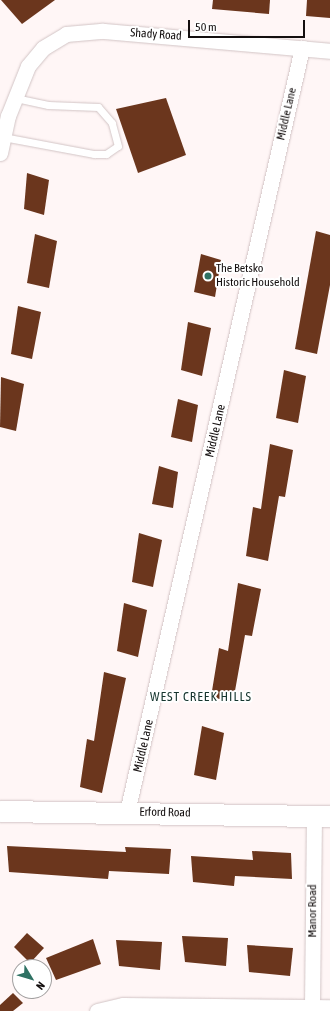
<!DOCTYPE html>
<html>
<head>
<meta charset="utf-8">
<style>
  body { margin:0 }
  #map { position:relative; width:330px; height:1011px; overflow:hidden; background:#fff6f6; font-family:"Asap Condensed",sans-serif }
  div>[style] { position:absolute }
  [style*='--x'] { left:calc(var(--x)*1px); top:calc(var(--y)*1px); width:calc(var(--w)*1px); rotate:calc(var(--a)*1deg) }
  .building>* { inset:0; background:#6b361d }
  .roads { filter:drop-shadow(0 0 1px #d2c4c5) drop-shadow(0 0 1px #d2c4c5) }
  .lane>* { height:7px; margin:-3.5px; padding:0 3.5px; transform-origin:3.5px; border-radius:3.5px; background:#fff }
  .street>* { height:15px; margin:-7.5px; padding:0 7.5px; transform-origin:7.5px; border-radius:7.5px; background:#fff }
  .secondary>* { height:21px; margin:-10.5px; padding:0 10.5px; transform-origin:10.5px; border-radius:10.5px; background:#fff }
  .dots>* { width:11px; height:11px; translate:-50% -50%; box-sizing:border-box; border:2px solid #fff; border-radius:50% }
  span { translate:-50% -50%; white-space:nowrap; text-align:center; line-height:1.15; -webkit-text-stroke:4px #fff; paint-order:stroke }
  .street-label { font-size:12px; color:#140f0f }
  .poi-label { font-size:12px; color:#140f0f }
  .left { translate:0 -50%; text-align:left }
  .neighbourhood-label { font-size:13px; color:#16362f; letter-spacing:1px }
  .north { position:absolute; left:12px; top:959px; width:40px; height:40px; box-sizing:border-box; background:#fff; border:1px solid #a19f9f; border-radius:50%; rotate:128deg; font-size:11px; font-weight:700; line-height:16px; text-align:center; color:#140f0f }
  .north::after { content:''; display:block; margin:auto; width:14px; height:18px; background:#2e7163; clip-path:polygon(50% 0,100% 100%,50% 72%,0 100%) }
  .scale { position:absolute; left:188px; top:20px; width:117px; height:18px; box-sizing:border-box; border:2px solid #140f0f; border-top:0; padding-left:5px; font-size:12px; line-height:14px; white-space:nowrap; color:#140f0f; -webkit-text-stroke:3px #fff; paint-order:stroke }
</style>
</head>
<body>
<div id="map">
  <div class="building">
    <div style="clip-path:polygon(1px 0,55px 0,22px 24px)"></div>
    <div style="clip-path:polygon(213px 0,270px 0,269px 14px,212px 9px)"></div>
    <div style="clip-path:polygon(307px 0,330px 0,330px 18px,306px 16px)"></div>
    <div style="clip-path:polygon(166px 98px,186px 155px,138px 173px,116px 109px)"></div>
    <div style="clip-path:polygon(27px 173px,49px 180px,44px 215px,24px 209px)"></div>
    <div style="clip-path:polygon(316px 231px,330px 235px,330px 285px,317px 354px,295px 349px)"></div>
    <div style="clip-path:polygon(35px 234px,57px 241px,49px 288px,27px 283px)"></div>
    <div style="clip-path:polygon(201px 254px,221px 260px,215px 297px,194px 292px)"></div>
    <div style="clip-path:polygon(18px 306px,41px 312px,32px 359px,11px 354px)"></div>
    <div style="clip-path:polygon(188px 322px,211px 328px,202px 376px,181px 370px)"></div>
    <div style="clip-path:polygon(284px 370px,306px 376px,298px 423px,276px 418px)"></div>
    <div style="clip-path:polygon(1px 377px,24px 384px,16px 431px,0 427px)"></div>
    <div style="clip-path:polygon(178px 399px,198px 405px,192px 442px,171px 437px)"></div>
    <div style="clip-path:polygon(270px 444px,293px 450px,285px 497px,279px 496px,268px 561px,246px 556px,253px 507px,261px 509px)"></div>
    <div style="clip-path:polygon(159px 466px,178px 472px,173px 508px,152px 504px)"></div>
    <div style="clip-path:polygon(139px 533px,162px 540px,153px 587px,132px 582px)"></div>
    <div style="clip-path:polygon(238px 583px,261px 589px,252px 636px,245px 635px,233px 702px,211px 697px,219px 648px,228px 651px)"></div>
    <div style="clip-path:polygon(124px 603px,147px 610px,138px 657px,117px 651px)"></div>
    <div style="clip-path:polygon(104px 672px,126px 678px,102px 793px,80px 787px,87px 739px,94px 741px)"></div>
    <div style="clip-path:polygon(202px 726px,224px 733px,216px 780px,194px 775px)"></div>
    <div style="clip-path:polygon(7px 846px,126px 852px,125px 847px,171px 849px,169px 874px,109px 871px,108px 879px,9px 872px)"></div>
    <div style="clip-path:polygon(252px 851px,291px 853px,292px 879px,235px 876px,234px 886px,193px 882px,191px 856px,253px 860px)"></div>
    <div style="clip-path:polygon(27px 933px,44px 948px,30px 963px,14px 947px)"></div>
    <div style="clip-path:polygon(182px 936px,228px 938px,226px 966px,185px 962px)"></div>
    <div style="clip-path:polygon(93px 939px,101px 964px,56px 980px,46px 958px)"></div>
    <div style="clip-path:polygon(116px 940px,162px 942px,160px 970px,119px 966px)"></div>
    <div style="clip-path:polygon(247px 945px,293px 948px,290px 976px,249px 972px)"></div>
    <div style="clip-path:polygon(13px 993px,23px 1003px,13px 1011px,0 1011px,0 1005px)"></div>
  </div>
  <div class="roads">
    <div class="lane">
      <div style="--x:3;--y:137;--w:93;--a:10.6"></div>
      <div style="--x:94;--y:154;--w:12;--a:0"></div>
      <div style="--x:106;--y:154;--w:14;--a:-34"></div>
      <div style="--x:118;--y:146;--w:24;--a:-105"></div>
      <div style="--x:112;--y:123;--w:21;--a:-131"></div>
      <div style="--x:98;--y:107;--w:50;--a:-177.7"></div>
      <div style="--x:48;--y:105;--w:34;--a:-168"></div>
    </div>
    <div class="street">
      <div style="--x:0;--y:153;--w:38;--a:-78"></div>
      <div style="--x:8;--y:116;--w:54;--a:-68.2"></div>
      <div style="--x:28;--y:66;--w:23;--a:-50"></div>
      <div style="--x:43;--y:48;--w:27;--a:-31"></div>
      <div style="--x:66;--y:34;--w:37;--a:-5"></div>
      <div style="--x:103;--y:31;--w:228;--a:5"></div>
      <div style="--x:127;--y:812;--w:784;--a:-77.1"></div>
      <div style="--x:312;--y:1006;--w:191;--a:-89.4"></div>
      <div style="--x:97;--y:1011;--w:27;--a:-13"></div>
      <div style="--x:123;--y:1005;--w:207;--a:0.6"></div>
    </div>
    <div class="secondary">
      <div style="--x:0;--y:811;--w:330;--a:0.9"></div>
    </div>
  </div>
  <div class="dots">
    <div style="left:208px;top:276px;background:#2e7163"></div>
  </div>
  <div class="street-label">
    <span style="left:156px;top:35px;rotate:4deg">Shady Road</span>
    <span style="left:287px;top:114px;rotate:-77deg">Middle Lane</span>
    <span style="left:216px;top:431px;rotate:-77deg">Middle Lane</span>
    <span style="left:144px;top:746px;rotate:-77deg">Middle Lane</span>
    <span style="left:165px;top:813px;rotate:1deg">Erford Road</span>
    <span style="left:313px;top:911px;rotate:-90deg">Manor Road</span>
  </div>
  <div class="poi-label">
    <span class="left" style="left:216px;top:276px">The Betsko<br>Historic Household</span>
  </div>
  <div class="neighbourhood-label">
    <span style="left:201px;top:697px">WEST CREEK HILLS</span>
  </div>
  <div class="north">N</div>
  <div class="scale">50 m</div>
</div>
</body>
</html>
